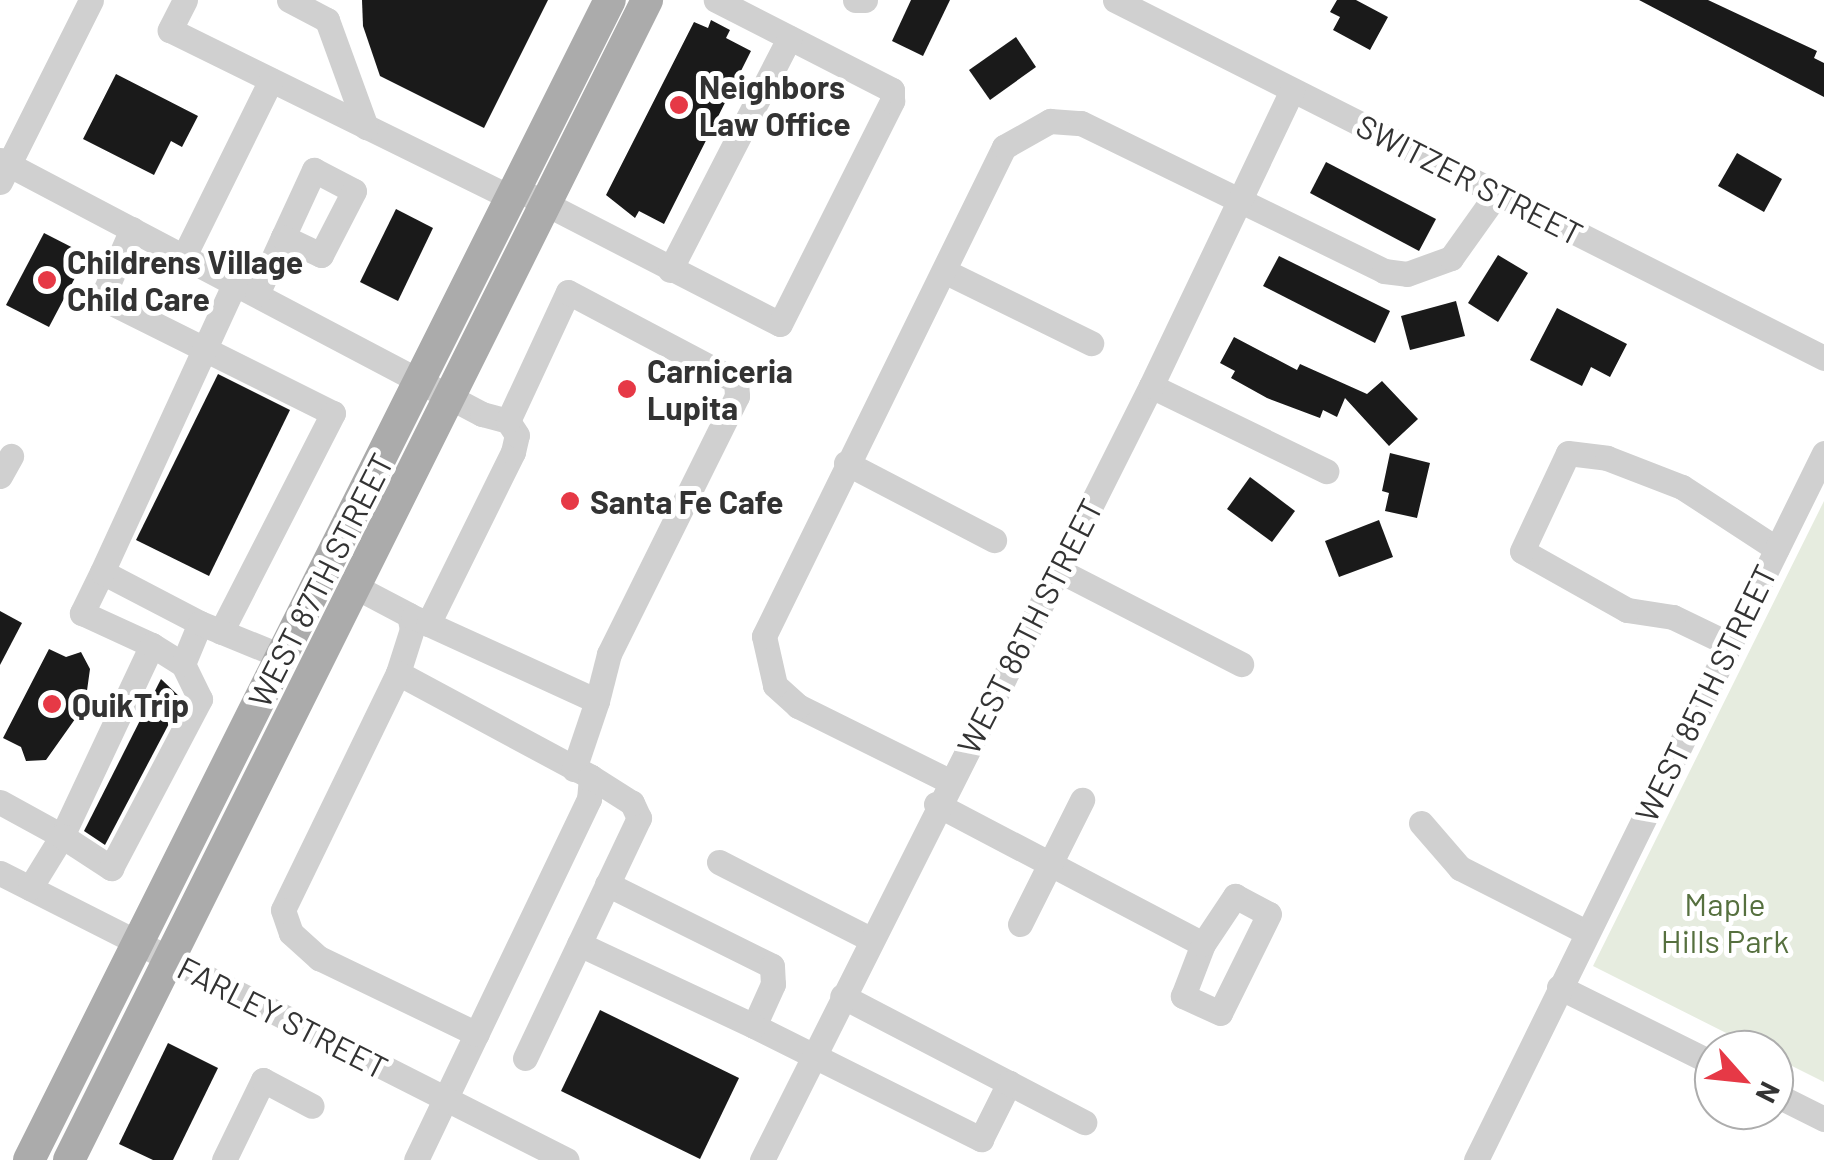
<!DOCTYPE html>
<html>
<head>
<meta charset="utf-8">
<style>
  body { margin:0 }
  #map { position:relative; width:1824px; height:1160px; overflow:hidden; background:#fff; font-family:Barlow,sans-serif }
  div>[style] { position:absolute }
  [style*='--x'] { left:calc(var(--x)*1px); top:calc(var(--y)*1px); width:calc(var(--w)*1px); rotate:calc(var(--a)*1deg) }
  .green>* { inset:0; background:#e6ecdf }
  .building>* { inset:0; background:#1a1a1a }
  .minor>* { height:25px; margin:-12.5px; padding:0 12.5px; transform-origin:12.5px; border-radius:12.5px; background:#d0d0d0 }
  .major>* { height:32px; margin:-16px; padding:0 16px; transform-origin:16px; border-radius:16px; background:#ababab }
  .dots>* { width:28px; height:28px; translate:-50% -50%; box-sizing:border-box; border:5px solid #fff; border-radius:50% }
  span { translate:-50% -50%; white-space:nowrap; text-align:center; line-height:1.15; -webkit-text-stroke:10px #fff; paint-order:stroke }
  .poi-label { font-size:32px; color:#333; font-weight:700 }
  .left { translate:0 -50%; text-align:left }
  .street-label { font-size:32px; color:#333 }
  .park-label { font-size:32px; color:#56703f }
  .north { position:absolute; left:1694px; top:1030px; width:100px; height:100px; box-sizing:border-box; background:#fff; border:2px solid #adadad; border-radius:50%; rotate:117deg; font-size:28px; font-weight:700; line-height:40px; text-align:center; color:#333 }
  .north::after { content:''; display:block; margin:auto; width:35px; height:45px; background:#e63946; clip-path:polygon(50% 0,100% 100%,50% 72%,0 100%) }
</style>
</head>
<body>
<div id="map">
  <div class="green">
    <div style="clip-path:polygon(1824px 501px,1824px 1082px,1774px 1057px,1774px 1050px,1760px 1050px,1593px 966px)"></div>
  </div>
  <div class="building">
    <div style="clip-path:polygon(362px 0,548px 0,484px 128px,380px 76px,363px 26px)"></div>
    <div style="clip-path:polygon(911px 0,950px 0,923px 56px,892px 41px)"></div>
    <div style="clip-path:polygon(1337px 0,1356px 0,1388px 17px,1370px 50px,1333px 30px,1340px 17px,1330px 12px)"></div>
    <div style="clip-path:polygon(1639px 0,1708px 0,1817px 51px,1814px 58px,1824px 63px,1824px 97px)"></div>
    <div style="clip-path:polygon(711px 20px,730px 30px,726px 38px,751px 51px,664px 224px,639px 211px,635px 218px,606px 195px,694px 22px,708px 28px)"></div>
    <div style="clip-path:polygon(1016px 37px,1036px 67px,990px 100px,969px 70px)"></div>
    <div style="clip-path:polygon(116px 74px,198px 116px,182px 147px,171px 141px,154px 175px,83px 139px)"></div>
    <div style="clip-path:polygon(1737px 153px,1782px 179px,1764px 212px,1718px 186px)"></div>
    <div style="clip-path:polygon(1326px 162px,1436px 219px,1419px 251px,1310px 193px)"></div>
    <div style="clip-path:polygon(396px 209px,433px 228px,398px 301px,360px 282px)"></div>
    <div style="clip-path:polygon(44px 233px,87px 255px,49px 327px,6px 305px)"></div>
    <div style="clip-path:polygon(1498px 255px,1528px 273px,1498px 322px,1468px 303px)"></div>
    <div style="clip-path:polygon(1279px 256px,1390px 311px,1375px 343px,1263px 286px)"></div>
    <div style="clip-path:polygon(1456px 301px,1465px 336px,1410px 350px,1401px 316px)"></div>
    <div style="clip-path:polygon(1557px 308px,1627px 344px,1610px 377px,1591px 367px,1582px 386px,1530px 360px)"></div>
    <div style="clip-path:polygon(1234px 337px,1297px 370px,1300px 364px,1367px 394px,1382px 381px,1418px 419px,1389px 446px,1345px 398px,1337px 417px,1323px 410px,1320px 418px,1267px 398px,1231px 378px,1235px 371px,1220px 363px)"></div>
    <div style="clip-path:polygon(218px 374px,290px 410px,209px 576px,136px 540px)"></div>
    <div style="clip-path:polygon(1390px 453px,1430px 463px,1417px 518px,1385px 511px,1389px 493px,1382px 491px)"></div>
    <div style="clip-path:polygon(1250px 477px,1295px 511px,1272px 542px,1227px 509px)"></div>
    <div style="clip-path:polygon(1379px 520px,1393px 557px,1339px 577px,1325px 541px)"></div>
    <div style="clip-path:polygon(0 611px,22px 623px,0 665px)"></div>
    <div style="clip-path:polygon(49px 649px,66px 657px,81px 652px,90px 669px,85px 705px,46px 760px,26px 761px,21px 747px,3px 738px)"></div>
    <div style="clip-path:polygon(161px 679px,182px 699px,105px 845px,84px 831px)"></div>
    <div style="clip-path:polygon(600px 1010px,739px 1078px,700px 1159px,561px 1091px)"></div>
    <div style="clip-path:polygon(168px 1043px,218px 1068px,173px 1160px,153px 1160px,119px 1144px)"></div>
  </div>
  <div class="minor">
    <div style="--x:185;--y:0;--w:34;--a:117"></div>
    <div style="--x:170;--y:30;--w:383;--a:26.2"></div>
    <div style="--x:289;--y:0;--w:43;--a:27.8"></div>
    <div style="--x:327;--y:20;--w:114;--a:70"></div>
    <div style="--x:855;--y:0;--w:10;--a:0"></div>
    <div style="--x:1115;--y:0;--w:794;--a:26.79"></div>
    <div style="--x:0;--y:160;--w:545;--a:27.79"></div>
    <div style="--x:482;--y:414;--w:27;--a:15"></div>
    <div style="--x:0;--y:182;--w:203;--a:-63.4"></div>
    <div style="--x:519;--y:190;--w:293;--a:27.2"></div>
    <div style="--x:780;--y:324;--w:250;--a:-63.3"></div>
    <div style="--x:892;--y:101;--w:11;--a:-90"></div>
    <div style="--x:892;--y:90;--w:198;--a:-152.9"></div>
    <div style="--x:132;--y:229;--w:75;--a:113.5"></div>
    <div style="--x:102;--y:298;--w:258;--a:26.5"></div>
    <div style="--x:333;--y:413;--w:246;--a:117.1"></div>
    <div style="--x:184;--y:256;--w:196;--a:-63.7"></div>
    <div style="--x:670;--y:270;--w:261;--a:-62.8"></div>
    <div style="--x:944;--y:271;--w:164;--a:26.1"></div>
    <div style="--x:257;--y:294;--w:63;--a:-65.5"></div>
    <div style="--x:283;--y:237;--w:74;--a:-65.2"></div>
    <div style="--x:314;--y:170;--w:45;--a:27.7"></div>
    <div style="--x:354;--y:191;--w:72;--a:117.3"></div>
    <div style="--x:321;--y:255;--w:42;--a:-154.7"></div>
    <div style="--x:1151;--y:386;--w:195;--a:25.9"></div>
    <div style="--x:846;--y:463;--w:167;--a:27.5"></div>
    <div style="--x:0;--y:476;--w:23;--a:-61"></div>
    <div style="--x:1058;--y:570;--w:206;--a:27.2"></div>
    <div style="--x:102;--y:572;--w:46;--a:116"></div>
    <div style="--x:82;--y:613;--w:77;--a:24.6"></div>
    <div style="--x:354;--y:586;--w:62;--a:27.8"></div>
    <div style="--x:409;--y:615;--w:14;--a:78"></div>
    <div style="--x:412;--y:629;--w:46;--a:107.7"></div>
    <div style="--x:398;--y:673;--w:219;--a:28.3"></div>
    <div style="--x:591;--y:777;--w:22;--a:95"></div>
    <div style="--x:589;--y:799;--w:400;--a:115.6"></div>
    <div style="--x:413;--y:617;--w:202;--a:24.5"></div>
    <div style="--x:597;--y:701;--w:72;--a:108.7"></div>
    <div style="--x:200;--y:623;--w:110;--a:-152.5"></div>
    <div style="--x:102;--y:572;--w:318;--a:-65.3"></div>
    <div style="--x:428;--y:624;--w:192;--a:-63.7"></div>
    <div style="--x:513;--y:452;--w:17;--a:-77"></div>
    <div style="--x:517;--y:435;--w:17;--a:-123"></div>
    <div style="--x:508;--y:421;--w:142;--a:-65.1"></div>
    <div style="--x:568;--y:292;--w:190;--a:27.9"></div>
    <div style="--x:736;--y:381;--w:15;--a:86"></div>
    <div style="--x:737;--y:396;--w:288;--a:116.4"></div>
    <div style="--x:609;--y:654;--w:49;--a:104.3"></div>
    <div style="--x:1729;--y:644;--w:62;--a:-154.3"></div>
    <div style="--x:1673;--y:617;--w:47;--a:-171.3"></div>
    <div style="--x:1627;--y:610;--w:120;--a:-150.7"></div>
    <div style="--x:1522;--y:551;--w:108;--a:-64.9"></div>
    <div style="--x:1568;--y:453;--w:39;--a:7"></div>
    <div style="--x:1607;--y:458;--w:80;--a:21.1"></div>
    <div style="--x:1682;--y:487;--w:113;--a:33.1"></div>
    <div style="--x:398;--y:673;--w:263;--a:115.9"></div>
    <div style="--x:283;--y:910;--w:24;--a:71"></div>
    <div style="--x:291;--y:933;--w:38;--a:42"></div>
    <div style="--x:319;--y:958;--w:175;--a:25.7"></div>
    <div style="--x:949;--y:781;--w:169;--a:-153.6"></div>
    <div style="--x:798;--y:706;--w:31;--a:-138"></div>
    <div style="--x:775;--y:685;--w:50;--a:-102.7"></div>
    <div style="--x:764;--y:636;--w:545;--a:-63.86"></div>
    <div style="--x:1004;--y:147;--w:53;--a:-29.5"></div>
    <div style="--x:1050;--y:121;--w:31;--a:4"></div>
    <div style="--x:1081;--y:123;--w:337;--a:26"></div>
    <div style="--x:1384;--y:271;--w:23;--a:7"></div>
    <div style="--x:1407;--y:274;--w:47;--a:-20"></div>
    <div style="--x:1451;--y:258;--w:81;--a:-54.5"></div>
    <div style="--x:0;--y:802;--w:71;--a:28.7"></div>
    <div style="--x:62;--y:836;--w:211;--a:-64.8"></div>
    <div style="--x:152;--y:645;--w:36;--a:32"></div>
    <div style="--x:936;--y:804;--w:301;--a:27.7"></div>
    <div style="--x:1421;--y:823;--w:60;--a:49.1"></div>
    <div style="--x:1460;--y:868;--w:141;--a:26.9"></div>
    <div style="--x:719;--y:862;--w:169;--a:27"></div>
    <div style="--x:0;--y:873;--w:635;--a:26.85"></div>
    <div style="--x:607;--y:884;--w:184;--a:26.4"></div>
    <div style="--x:772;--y:966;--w:18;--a:87"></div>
    <div style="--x:773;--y:984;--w:46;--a:114.3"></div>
    <div style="--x:754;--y:1026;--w:254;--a:26.5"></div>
    <div style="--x:981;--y:1139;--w:63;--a:-63.4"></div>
    <div style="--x:1009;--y:1083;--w:188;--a:-152.5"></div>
    <div style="--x:30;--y:888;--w:61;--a:-58.4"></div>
    <div style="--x:62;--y:836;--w:59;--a:33.1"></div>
    <div style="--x:111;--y:868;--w:191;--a:-62.2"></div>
    <div style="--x:200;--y:699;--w:39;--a:-116"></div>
    <div style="--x:183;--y:664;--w:44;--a:-67.5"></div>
    <div style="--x:200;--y:623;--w:87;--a:22.2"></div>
    <div style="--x:1235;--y:896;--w:38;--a:28"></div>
    <div style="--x:1269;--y:914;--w:110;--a:116.3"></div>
    <div style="--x:1220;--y:1013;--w:41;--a:-155.3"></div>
    <div style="--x:1183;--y:996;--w:56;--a:-69"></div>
    <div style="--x:1203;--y:944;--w:58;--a:-56.3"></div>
    <div style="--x:1020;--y:924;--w:139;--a:-63.4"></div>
    <div style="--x:579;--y:944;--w:193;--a:25.1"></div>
    <div style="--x:1559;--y:987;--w:173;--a:26.4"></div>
    <div style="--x:525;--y:1058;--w:266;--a:-64.6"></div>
    <div style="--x:639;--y:818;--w:17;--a:-115"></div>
    <div style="--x:632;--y:803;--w:49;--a:-147.6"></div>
    <div style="--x:1009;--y:1083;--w:85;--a:27.5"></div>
    <div style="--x:1774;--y:1094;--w:56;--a:26.6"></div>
    <div style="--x:224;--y:1160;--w:89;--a:-64"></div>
    <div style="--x:263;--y:1080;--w:55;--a:28"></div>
    <div style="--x:762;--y:1160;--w:866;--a:-63.32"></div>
    <div style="--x:1151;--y:386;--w:328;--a:-64.5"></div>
    <div style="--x:1476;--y:1160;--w:788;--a:-63.79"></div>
  </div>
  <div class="major">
    <div style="--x:29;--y:1160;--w:1297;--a:-63.4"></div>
    <div style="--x:69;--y:1160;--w:1296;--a:-63.51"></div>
  </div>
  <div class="dots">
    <div style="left:679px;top:105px;background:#e63946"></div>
    <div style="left:47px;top:280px;background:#e63946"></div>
    <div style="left:627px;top:389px;background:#e63946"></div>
    <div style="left:570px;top:501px;background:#e63946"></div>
    <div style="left:52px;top:704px;background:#e63946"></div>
  </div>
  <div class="poi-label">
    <span class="left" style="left:699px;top:105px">Neighbors<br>Law Office</span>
    <span class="left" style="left:67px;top:280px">Childrens Village<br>Child Care</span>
    <span class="left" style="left:647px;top:389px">Carniceria<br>Lupita</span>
    <span class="left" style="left:590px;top:501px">Santa Fe Cafe</span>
    <span class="left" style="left:72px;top:704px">QuikTrip</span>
  </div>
  <div class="street-label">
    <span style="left:1470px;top:179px;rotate:27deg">SWITZER STREET</span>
    <span style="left:320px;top:580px;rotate:-63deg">WEST 87TH STREET</span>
    <span style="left:1029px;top:626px;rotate:-63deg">WEST 86TH STREET</span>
    <span style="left:1705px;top:693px;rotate:-64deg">WEST 85TH STREET</span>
    <span style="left:283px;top:1017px;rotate:27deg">FARLEY STREET</span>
  </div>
  <div class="park-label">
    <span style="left:1725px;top:922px">Maple<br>Hills Park</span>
  </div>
  <div class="north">N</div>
</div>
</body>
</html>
